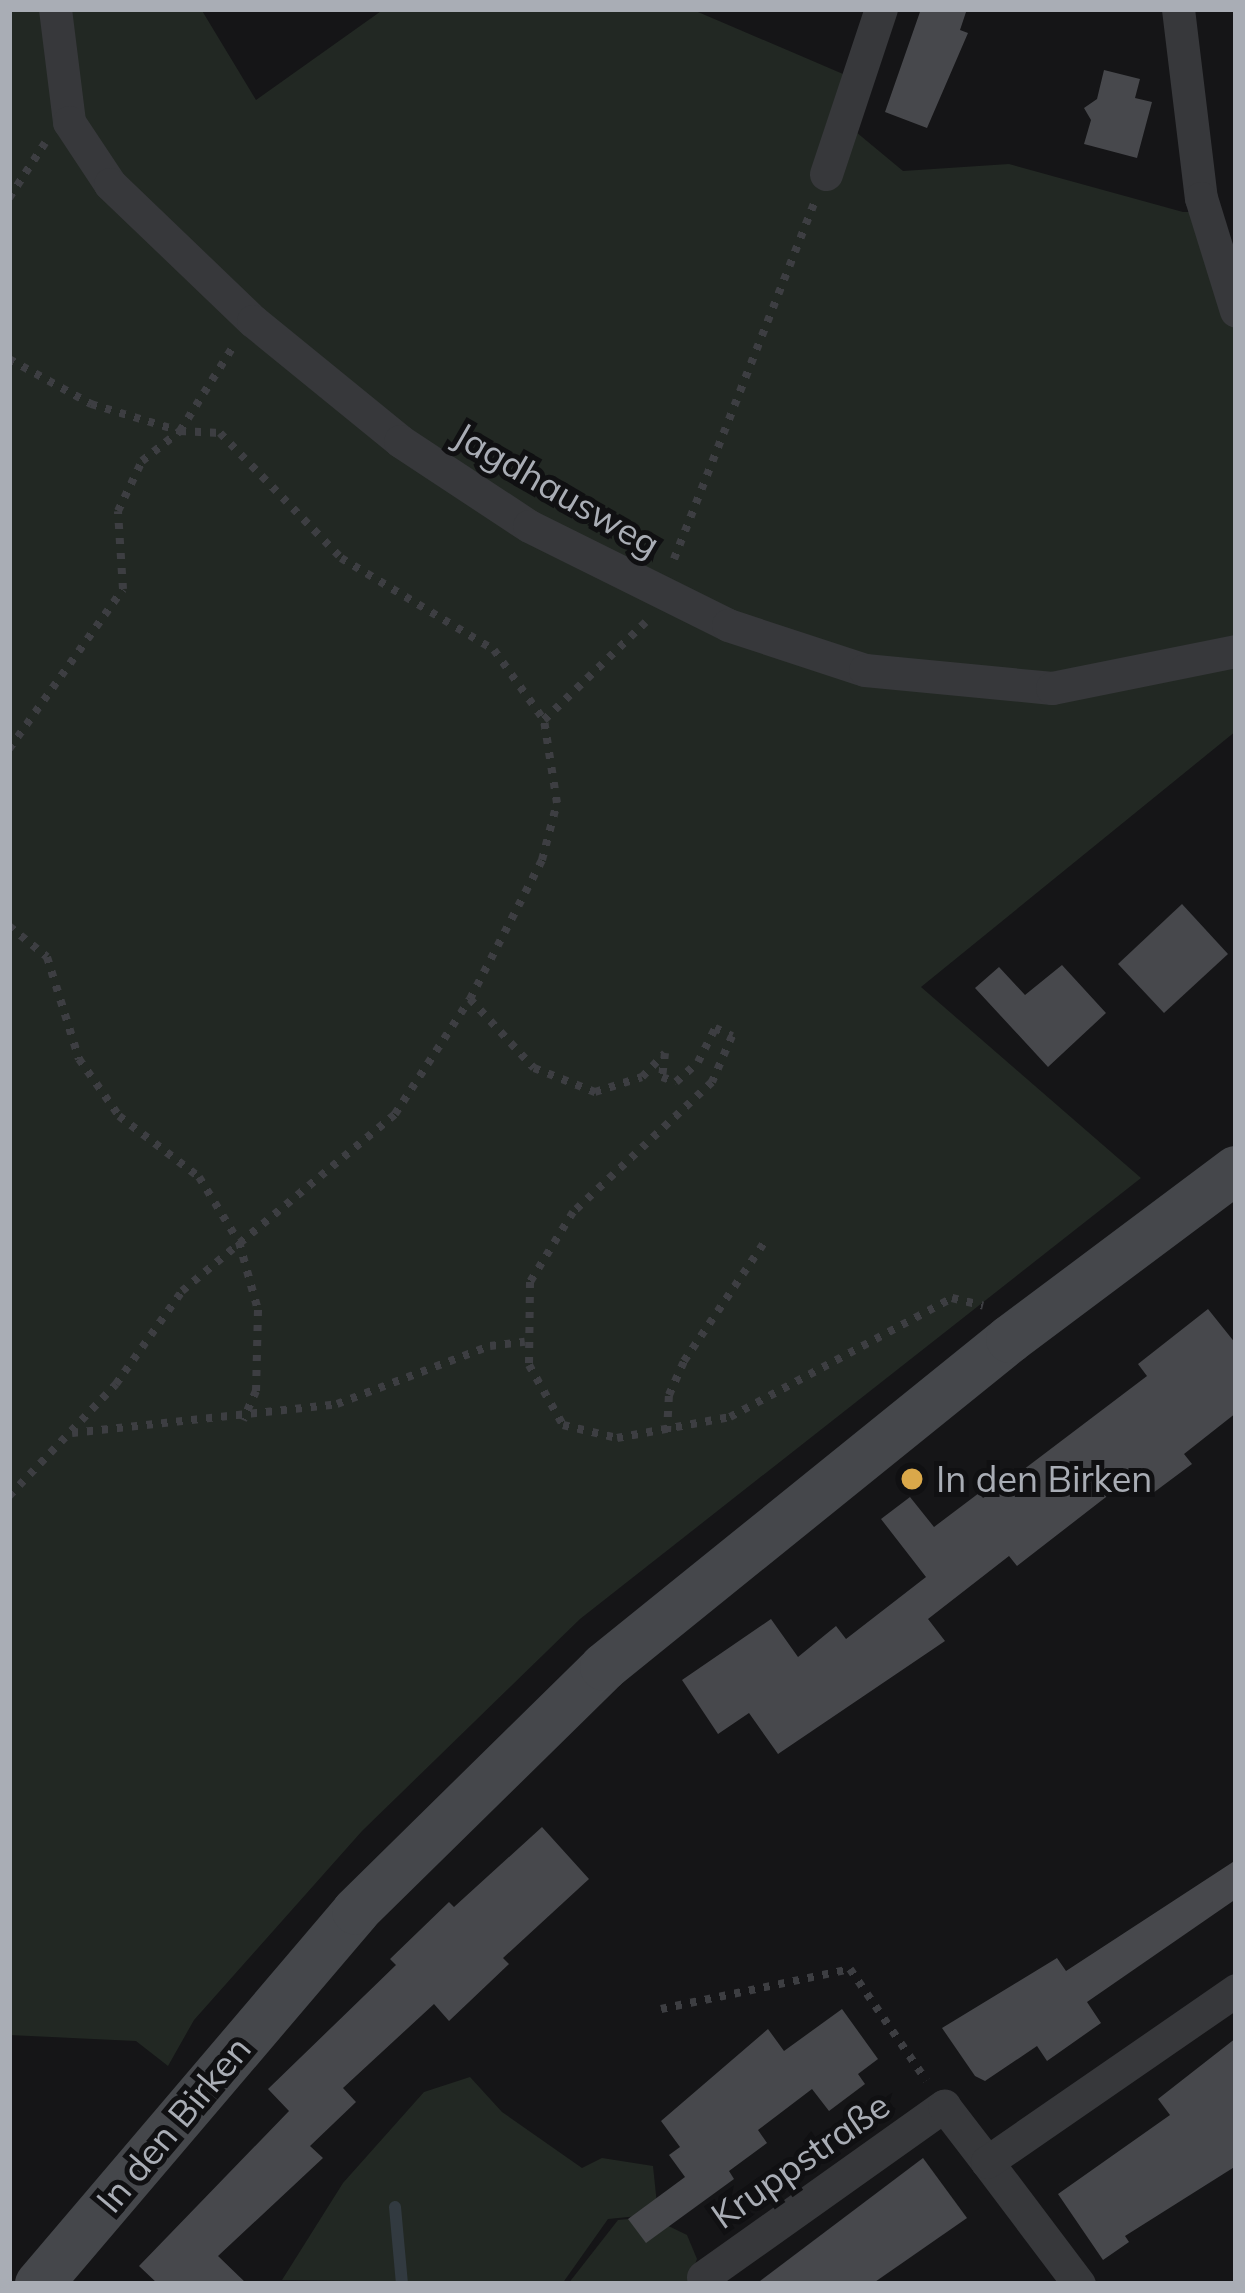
<!DOCTYPE html>
<html>
<head>
<meta charset="utf-8">
<style>
  body { margin:0 }
  #map { position:relative; width:1245px; height:2293px; overflow:hidden; background:#151517; font-family:Mulish,sans-serif }
  div>[style] { position:absolute }
  [style*='--x'] { left:calc(var(--x)*1px); top:calc(var(--y)*1px); width:calc(var(--w)*1px); rotate:calc(var(--a)*1deg) }
  .green>* { inset:0; background:#222823 }
  .stream>* { height:12px; margin:-6px; padding:0 6px; transform-origin:6px; border-radius:6px; background:#323a40 }
  .building>* { inset:0; background:#47484c }
  .path>* { height:8px; margin-top:-4px; transform-origin:0; background:repeating-linear-gradient(90deg,#3d3e42 0 6px,transparent 0 15px) }
  .street>* { height:33px; margin:-16.5px; padding:0 16.5px; transform-origin:16.5px; border-radius:16.5px; background:#37383b }
  .secondary>* { height:48px; margin:-24px; padding:0 24px; transform-origin:24px; border-radius:24px; background:#45474b }
  .dots>* { width:33px; height:33px; translate:-50% -50%; box-sizing:border-box; border:6px solid #101012; border-radius:50% }
  span { translate:-50% -50%; white-space:nowrap; text-align:center; line-height:1.15; -webkit-text-stroke:10px #101012; paint-order:stroke }
  .street-label { font-size:36px; color:#a9adb5 }
  .poi-label { font-size:36px; color:#a9adb5 }
  .left { translate:0 -50%; text-align:left }
  .frame { position:absolute; inset:0; border:12px solid #a9adb5; pointer-events:none }
</style>
</head>
<body>
<div id="map">
  <div class="green">
    <div style="clip-path:polygon(9px 9px,201px 9px,256px 100px,384px 9px,691px 9px,843px 74px,832px 112px,903px 171px,1009px 164px,1183px 212px,1214px 212px,1236px 277px,1236px 731px,921px 987px,1141px 1178px,580px 1619px,362px 1831px,194px 2020px,168px 2066px,136px 2041px,9px 2035px)"></div>
    <div style="clip-path:polygon(470px 2077px,502px 2112px,582px 2168px,602px 2158px,653px 2166px,658px 2214px,608px 2219px,562px 2284px,282px 2280px,343px 2183px,424px 2092px)"></div>
    <div style="clip-path:polygon(650px 2217px,687px 2235px,697px 2259px,688px 2284px,568px 2284px,618px 2220px)"></div>
  </div>
  <div class="stream">
    <div style="--x:395;--y:2207;--w:77;--a:84.8"></div>
  </div>
  <div class="building">
    <div style="clip-path:polygon(921px 9px,967px 9px,960px 30px,968px 33px,927px 128px,885px 112px)"></div>
    <div style="clip-path:polygon(1104px 70px,1140px 79px,1135px 98px,1152px 102px,1137px 158px,1084px 144px,1091px 120px,1084px 108px,1097px 99px)"></div>
    <div style="clip-path:polygon(1182px 904px,1228px 954px,1164px 1013px,1118px 964px)"></div>
    <div style="clip-path:polygon(1062px 965px,1106px 1013px,1048px 1067px,975px 988px,999px 967px,1025px 995px)"></div>
    <div style="clip-path:polygon(1208px 1309px,1236px 1344px,1236px 1413px,1184px 1454px,1192px 1464px,1153px 1493px,1137px 1473px,1017px 1566px,1009px 1556px,928px 1619px,945px 1641px,778px 1754px,749px 1713px,718px 1734px,682px 1680px,771px 1619px,798px 1657px,836px 1626px,846px 1639px,926px 1577px,881px 1519px,910px 1497px,934px 1527px,979px 1493px,983px 1498px,998px 1489px,1147px 1376px,1138px 1364px)"></div>
    <div style="clip-path:polygon(542px 1827px,589px 1879px,503px 1958px,509px 1964px,449px 2021px,434px 2004px,343px 2088px,356px 2102px,310px 2146px,323px 2158px,218px 2256px,247px 2284px,158px 2284px,139px 2266px,289px 2111px,268px 2089px,396px 1965px,390px 1959px,449px 1902px,454px 1907px)"></div>
    <div style="clip-path:polygon(1236px 1860px,1236px 1899px,1087px 2002px,1101px 2023px,1047px 2061px,1037px 2046px,985px 2081px,975px 2076px,942px 2028px,1057px 1958px,1066px 1971px)"></div>
    <div style="clip-path:polygon(842px 2009px,878px 2059px,858px 2074px,865px 2084px,829px 2111px,812px 2089px,758px 2130px,767px 2143px,729px 2171px,734px 2179px,646px 2243px,628px 2219px,685px 2177px,669px 2155px,680px 2147px,661px 2121px,768px 2029px,784px 2051px)"></div>
    <div style="clip-path:polygon(1236px 2038px,1236px 2166px,1125px 2236px,1129px 2242px,1103px 2260px,1058px 2194px,1170px 2115px,1158px 2099px)"></div>
    <div style="clip-path:polygon(923px 2158px,967px 2218px,872px 2284px,756px 2284px)"></div>
  </div>
  <div class="path">
    <div style="--x:9;--y:198;--w:66;--a:-56.8"></div>
    <div style="--x:9;--y:359;--w:94;--a:28.8"></div>
    <div style="--x:91;--y:404;--w:93;--a:16.9"></div>
    <div style="--x:180;--y:431;--w:40;--a:2.9"></div>
    <div style="--x:220;--y:433;--w:174;--a:45.9"></div>
    <div style="--x:341;--y:558;--w:179;--a:31"></div>
    <div style="--x:494;--y:650;--w:86;--a:54.5"></div>
    <div style="--x:674;--y:559;--w:382;--a:-68.5"></div>
    <div style="--x:9;--y:749;--w:196;--a:-54.5"></div>
    <div style="--x:123;--y:589;--w:78;--a:-93.7"></div>
    <div style="--x:118;--y:511;--w:55;--a:-64.4"></div>
    <div style="--x:142;--y:461;--w:48;--a:-38.3"></div>
    <div style="--x:180;--y:431;--w:99;--a:-57.8"></div>
    <div style="--x:9;--y:926;--w:49;--a:39.2"></div>
    <div style="--x:47;--y:957;--w:107;--a:72.6"></div>
    <div style="--x:79;--y:1059;--w:70;--a:54.9"></div>
    <div style="--x:119;--y:1116;--w:101;--a:37.3"></div>
    <div style="--x:199;--y:1177;--w:76;--a:58.4"></div>
    <div style="--x:239;--y:1242;--w:71;--a:74.4"></div>
    <div style="--x:258;--y:1310;--w:81;--a:91.4"></div>
    <div style="--x:256;--y:1391;--w:32;--a:114"></div>
    <div style="--x:470;--y:999;--w:94;--a:47.2"></div>
    <div style="--x:534;--y:1068;--w:66;--a:21.5"></div>
    <div style="--x:595;--y:1092;--w:49;--a:-17.7"></div>
    <div style="--x:642;--y:1077;--w:33;--a:-46"></div>
    <div style="--x:665;--y:1053;--w:24;--a:97"></div>
    <div style="--x:662;--y:1077;--w:15;--a:20"></div>
    <div style="--x:676;--y:1082;--w:30;--a:-42"></div>
    <div style="--x:698;--y:1062;--w:38;--a:-63"></div>
    <div style="--x:715;--y:1028;--w:19;--a:25"></div>
    <div style="--x:732;--y:1036;--w:50;--a:113.5"></div>
    <div style="--x:712;--y:1082;--w:190;--a:136.9"></div>
    <div style="--x:573;--y:1212;--w:82;--a:121.6"></div>
    <div style="--x:530;--y:1282;--w:83;--a:90.7"></div>
    <div style="--x:529;--y:1365;--w:69;--a:60.5"></div>
    <div style="--x:563;--y:1425;--w:56;--a:13.5"></div>
    <div style="--x:617;--y:1438;--w:115;--a:-10.5"></div>
    <div style="--x:730;--y:1417;--w:252;--a:-28.2"></div>
    <div style="--x:952;--y:1298;--w:32;--a:14"></div>
    <div style="--x:667;--y:1432;--w:37;--a:-87"></div>
    <div style="--x:669;--y:1395;--w:37;--a:-66"></div>
    <div style="--x:684;--y:1361;--w:146;--a:-55.9"></div>
    <div style="--x:72;--y:1433;--w:267;--a:-6.2"></div>
    <div style="--x:337;--y:1404;--w:164;--a:-20.8"></div>
    <div style="--x:490;--y:1346;--w:35;--a:-7"></div>
    <div style="--x:9;--y:1496;--w:155;--a:-46.3"></div>
    <div style="--x:116;--y:1384;--w:114;--a:-54.6"></div>
    <div style="--x:182;--y:1291;--w:277;--a:-39.7"></div>
    <div style="--x:395;--y:1114;--w:137;--a:-56.9"></div>
    <div style="--x:470;--y:999;--w:157;--a:-62.6"></div>
    <div style="--x:542;--y:860;--w:59;--a:-75.3"></div>
    <div style="--x:557;--y:803;--w:84;--a:-98.9"></div>
    <div style="--x:544;--y:720;--w:141;--a:-43.9"></div>
    <div style="--x:661;--y:2009;--w:193;--a:-11.9"></div>
    <div style="--x:850;--y:1969;--w:135;--a:55.6"></div>
  </div>
  <div class="street">
    <div style="--x:55;--y:9;--w:114;--a:82.9"></div>
    <div style="--x:69;--y:122;--w:74;--a:56.5"></div>
    <div style="--x:110;--y:184;--w:198;--a:43.8"></div>
    <div style="--x:253;--y:321;--w:190;--a:39.2"></div>
    <div style="--x:400;--y:441;--w:154;--a:33.4"></div>
    <div style="--x:529;--y:526;--w:222;--a:26.4"></div>
    <div style="--x:728;--y:625;--w:144;--a:18.2"></div>
    <div style="--x:865;--y:670;--w:188;--a:5.5"></div>
    <div style="--x:1052;--y:688;--w:188;--a:-11.4"></div>
    <div style="--x:1178;--y:9;--w:190;--a:83.1"></div>
    <div style="--x:1201;--y:198;--w:118;--a:72.8"></div>
    <div style="--x:826;--y:174;--w:174;--a:-71.6"></div>
    <div style="--x:703;--y:2277;--w:296;--a:-35.4"></div>
    <div style="--x:944;--y:2106;--w:71;--a:52.5"></div>
    <div style="--x:1079;--y:2284;--w:153;--a:-127"></div>
    <div style="--x:987;--y:2162;--w:303;--a:-34.6"></div>
  </div>
  <div class="secondary">
    <div style="--x:39;--y:2284;--w:490;--a:-49.6"></div>
    <div style="--x:356;--y:1911;--w:348;--a:-44.5"></div>
    <div style="--x:604;--y:1667;--w:522;--a:-38.93"></div>
    <div style="--x:1010;--y:1339;--w:282;--a:-36.8"></div>
  </div>
  <div class="dots">
    <div style="left:912px;top:1479px;background:#daa84a"></div>
  </div>
  <div class="street-label">
    <span style="left:557px;top:489px;rotate:30deg">Jagdhausweg</span>
    <span style="left:173px;top:2124px;rotate:-50deg">In den Birken</span>
    <span style="left:800px;top:2160px;rotate:-35deg">Kruppstraße</span>
  </div>
  <div class="poi-label">
    <span class="left" style="left:936px;top:1479px">In den Birken</span>
  </div>
  <div class="frame"></div>
</div>
</body>
</html>
